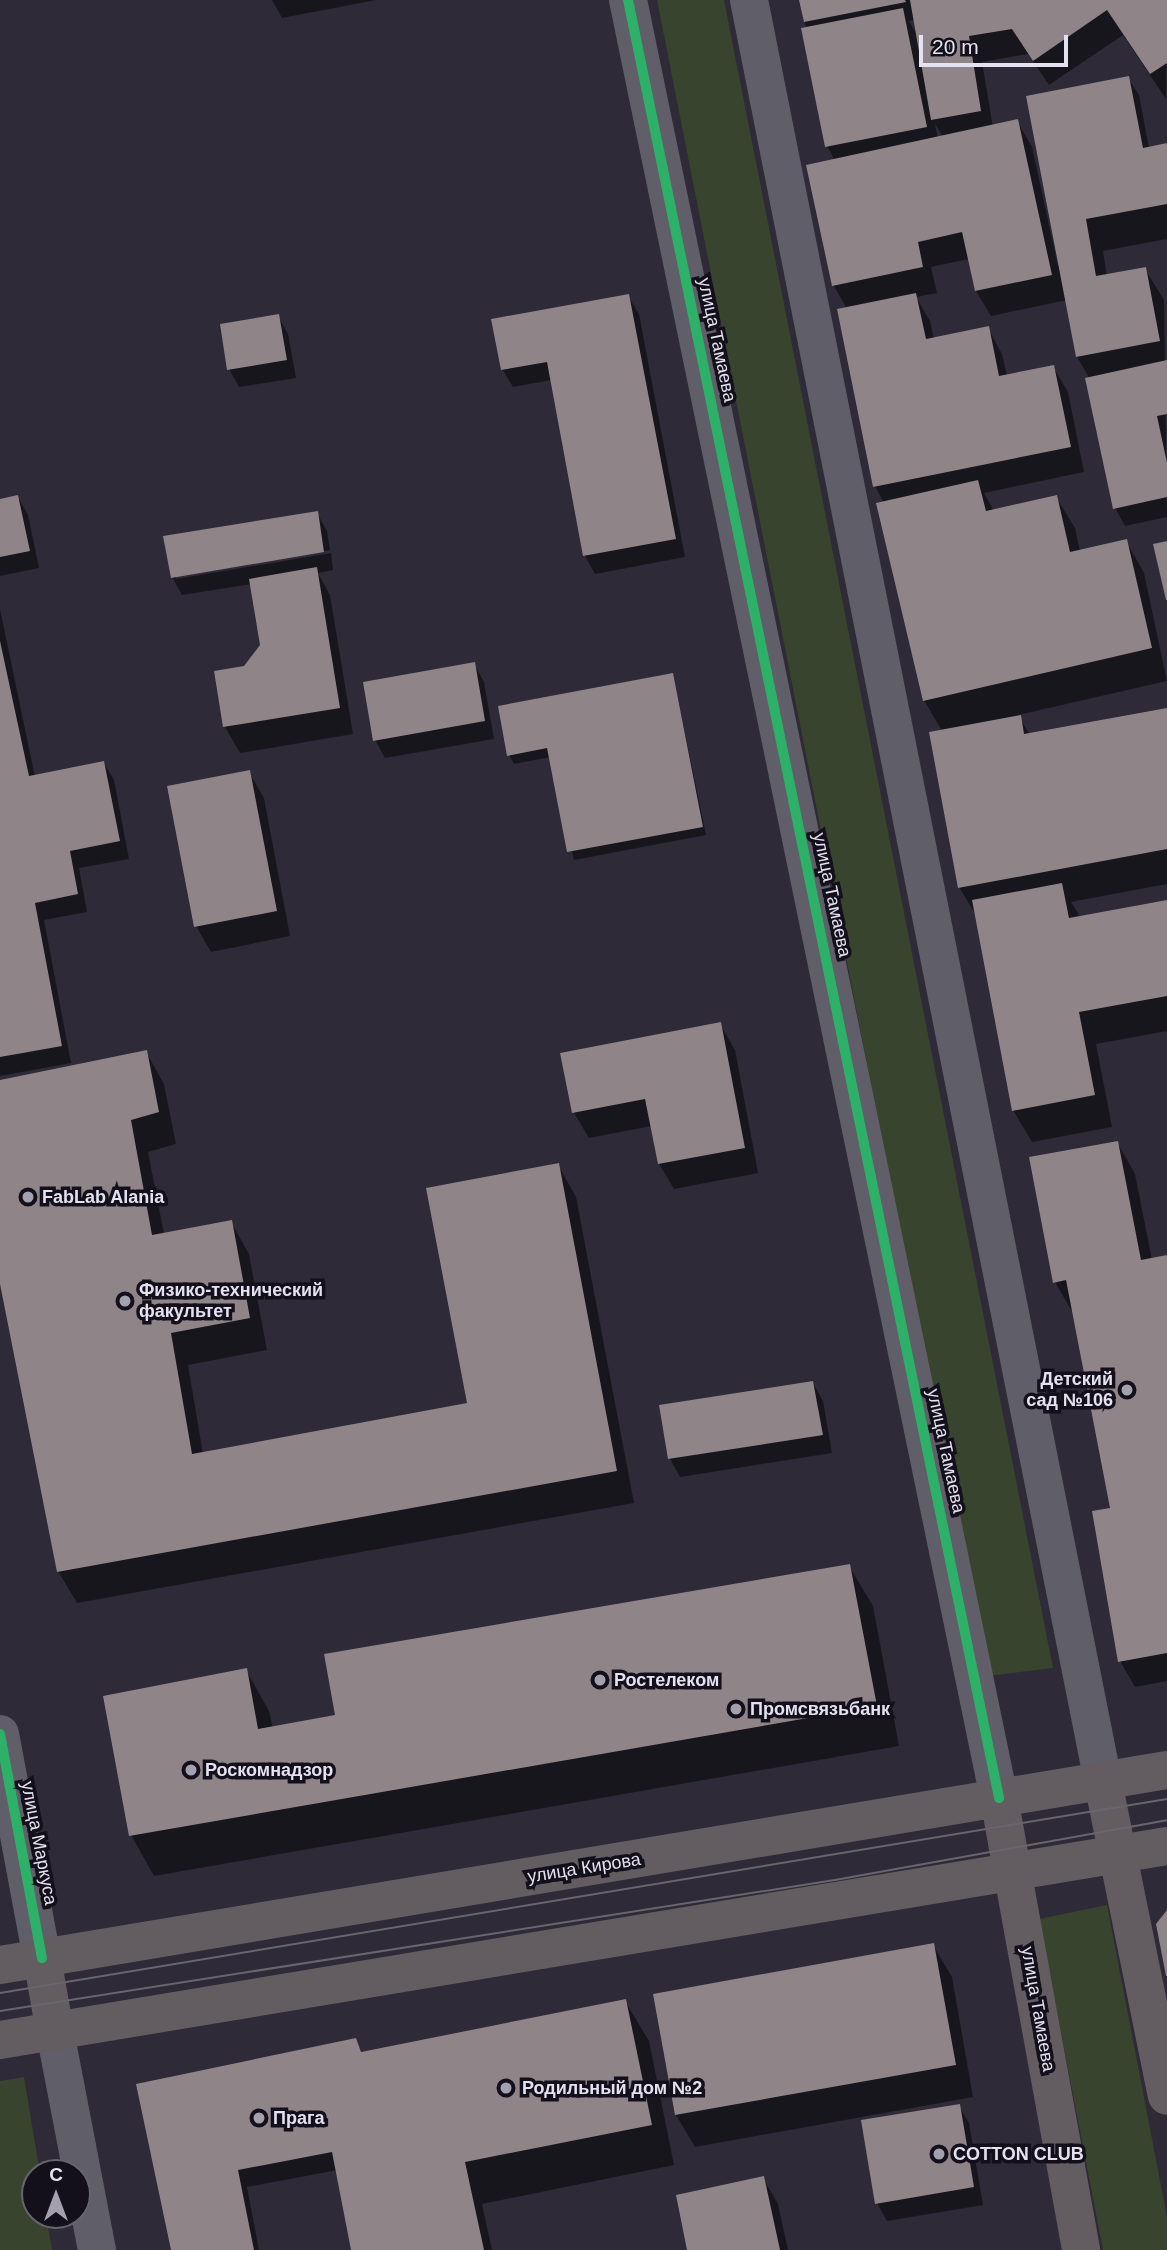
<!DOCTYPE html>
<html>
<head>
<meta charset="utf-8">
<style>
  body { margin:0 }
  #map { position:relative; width:1167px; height:2250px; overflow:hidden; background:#2e2a37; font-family:Arial,sans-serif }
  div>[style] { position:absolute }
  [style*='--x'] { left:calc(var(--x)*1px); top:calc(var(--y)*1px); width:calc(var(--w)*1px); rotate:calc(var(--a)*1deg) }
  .green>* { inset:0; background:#39442e }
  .shadow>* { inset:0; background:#0007 }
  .building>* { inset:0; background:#8f8487 }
  .minor>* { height:38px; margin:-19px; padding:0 19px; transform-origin:19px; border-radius:19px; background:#605e68 }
  .major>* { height:38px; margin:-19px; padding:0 19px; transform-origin:19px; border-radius:19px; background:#635d62 }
  .tram>* { height:2px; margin:-1px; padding:0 1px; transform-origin:1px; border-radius:1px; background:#68656e }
  .cycleway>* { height:10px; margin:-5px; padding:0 5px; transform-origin:5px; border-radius:5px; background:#2db169 }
  .dots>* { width:19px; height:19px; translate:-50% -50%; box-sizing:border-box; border:4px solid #13101b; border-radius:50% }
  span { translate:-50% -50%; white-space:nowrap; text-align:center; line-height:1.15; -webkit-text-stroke:7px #13101b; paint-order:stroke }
  .street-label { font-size:18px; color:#e4e1f0 }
  .poi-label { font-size:18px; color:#e4e1f0; font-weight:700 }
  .left { translate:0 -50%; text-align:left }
  .right { translate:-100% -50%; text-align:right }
  .north { position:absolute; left:21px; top:2159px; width:70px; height:70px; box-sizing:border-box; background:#13101b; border:2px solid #676470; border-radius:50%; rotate:0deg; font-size:19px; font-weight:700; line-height:28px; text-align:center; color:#e4e1f0 }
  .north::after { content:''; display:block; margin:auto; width:24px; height:32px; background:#a4a1af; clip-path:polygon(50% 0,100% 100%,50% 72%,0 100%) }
  .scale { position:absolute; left:919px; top:35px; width:149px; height:32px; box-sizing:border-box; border:4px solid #e4e1f0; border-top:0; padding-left:9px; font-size:21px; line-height:24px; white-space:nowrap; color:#e4e1f0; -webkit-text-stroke:5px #13101b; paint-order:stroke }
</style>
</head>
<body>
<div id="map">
  <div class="green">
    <div style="clip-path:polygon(657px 0,724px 0,1053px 1668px,988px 1676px)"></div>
    <div style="clip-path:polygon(1107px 1905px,1167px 2217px,1167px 2250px,1103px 2250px,1039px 1919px)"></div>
    <div style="clip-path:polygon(24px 2077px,40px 2173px,35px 2173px,35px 2215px,46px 2215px,52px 2250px,0 2250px,0 2081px)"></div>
  </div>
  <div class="shadow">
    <div style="clip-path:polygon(272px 0,376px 0,282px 18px)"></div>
    <div style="clip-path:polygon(evenodd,801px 0,1167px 0,1166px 99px,1123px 35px,1049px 85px,1028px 54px,982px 62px,993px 127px,1017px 121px,1032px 147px,1058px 266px,1128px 78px,1139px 95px,1149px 148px,1167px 145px,1167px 239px,1103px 251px,1107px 276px,1145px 269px,1164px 300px,1167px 517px,1125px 526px,1115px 508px,1090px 379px,1077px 357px,1067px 300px,991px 316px,976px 291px,969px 259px,931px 267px,937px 293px,916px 297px,930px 321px,934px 339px,988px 328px,1002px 354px,1007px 376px,1053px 367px,1068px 392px,1084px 472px,984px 493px,994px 511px,1056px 497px,1075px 528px,1080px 551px,1126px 541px,1144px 573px,1167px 681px,1018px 715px,1030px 735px,1167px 710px,1167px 884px,1071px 902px,1081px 918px,1167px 901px,1167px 1031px,1096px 1044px,1112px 1127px,1032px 1142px,1013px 1110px,977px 917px,959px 887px,942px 731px,924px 700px,884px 503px,875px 486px,847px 309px,834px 286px,808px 166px,835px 161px,827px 146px,801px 0,915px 20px,918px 37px,909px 21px,915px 20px,801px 0,935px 124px,943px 137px,938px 139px,935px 124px)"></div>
    <div style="clip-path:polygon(628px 296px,639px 314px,685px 557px,595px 574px,585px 556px,552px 380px,513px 387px,502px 369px)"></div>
    <div style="clip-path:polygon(278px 316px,288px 334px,296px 378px,239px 387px,229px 369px)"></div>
    <div style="clip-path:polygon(18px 497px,28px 515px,39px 568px,0 576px,0 501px)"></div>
    <div style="clip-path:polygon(317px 513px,327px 531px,330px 550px,176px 575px,176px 579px,331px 553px,333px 570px,318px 573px,330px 595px,353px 734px,240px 753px,225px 727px,216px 673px,245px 668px,262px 645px,252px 584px,182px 595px,172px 577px,165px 537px)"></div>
    <div style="clip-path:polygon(0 609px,35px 777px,104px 763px,114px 780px,129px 859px,79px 868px,87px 912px,44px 920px,71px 1063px,0 1076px)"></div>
    <div style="clip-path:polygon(474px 664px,484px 682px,494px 739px,385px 758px,375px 740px)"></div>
    <div style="clip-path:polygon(673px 675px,706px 835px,574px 860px,551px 757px,514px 764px,509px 755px)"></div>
    <div style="clip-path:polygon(249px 772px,264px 798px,290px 936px,211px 952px,196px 926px)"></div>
    <div style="clip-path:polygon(720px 1024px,735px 1050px,758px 1173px,674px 1189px,659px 1164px,652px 1126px,589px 1138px,574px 1113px)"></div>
    <div style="clip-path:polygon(146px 1052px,164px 1084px,176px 1144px,148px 1152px,164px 1234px,231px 1222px,249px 1254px,267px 1350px,188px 1365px,203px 1454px,469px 1405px,558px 1165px,576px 1197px,634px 1503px,77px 1603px,58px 1571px,0 1275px,0 1082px)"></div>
    <div style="clip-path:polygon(1117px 1142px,1135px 1174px,1152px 1260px,1167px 1257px,1167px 1681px,1135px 1687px,1120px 1661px,1113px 1509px,1074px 1315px,1055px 1282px)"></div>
    <div style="clip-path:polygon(813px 1383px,823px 1401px,832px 1453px,680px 1477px,670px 1459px,661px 1406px)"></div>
    <div style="clip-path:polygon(849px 1566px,873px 1606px,899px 1746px,154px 1876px,131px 1835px,246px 1670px,269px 1711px,273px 1729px,337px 1717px)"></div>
    <div style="clip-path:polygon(933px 1945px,952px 1977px,973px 2097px,695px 2147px,676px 2115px)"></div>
    <div style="clip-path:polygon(625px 2001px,649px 2041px,674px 2165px,482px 2204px,492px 2250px,352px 2250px,338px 2170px,247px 2187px,259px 2250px,173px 2250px,138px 2085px,355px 2040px,362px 2053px)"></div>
    <div style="clip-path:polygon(959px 2106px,969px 2123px,983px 2205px,887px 2221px,877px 2203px)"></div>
    <div style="clip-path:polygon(763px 2178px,778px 2204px,788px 2250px,689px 2250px)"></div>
  </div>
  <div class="building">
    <div style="clip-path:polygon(799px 0,905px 0,906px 2px,804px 22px)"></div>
    <div style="clip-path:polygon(910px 0,1167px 0,1167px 63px,1150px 74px,1107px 10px,1033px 61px,1012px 29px,969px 36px,981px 111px,931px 120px)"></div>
    <div style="clip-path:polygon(903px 8px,927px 127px,825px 147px,801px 28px)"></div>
    <div style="clip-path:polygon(1129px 76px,1143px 148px,1167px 143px,1167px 204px,1086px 219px,1096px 276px,1146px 267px,1160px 341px,1076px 357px,1026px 96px)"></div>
    <div style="clip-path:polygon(1018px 119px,1052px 275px,975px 291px,962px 232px,918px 242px,923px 267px,832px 286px,806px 165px)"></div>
    <div style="clip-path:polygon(916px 293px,926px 339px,989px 326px,999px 376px,1054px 365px,1071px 447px,873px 487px,837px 309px)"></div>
    <div style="clip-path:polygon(629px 294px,676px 539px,583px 556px,547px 362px,501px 370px,491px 319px)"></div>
    <div style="clip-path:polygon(279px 314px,287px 360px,227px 370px,220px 324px)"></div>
    <div style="clip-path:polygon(1167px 360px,1167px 414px,1157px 416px,1167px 463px,1167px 497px,1113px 509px,1085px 378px)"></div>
    <div style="clip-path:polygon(978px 480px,986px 511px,1057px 495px,1070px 552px,1127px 539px,1152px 648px,923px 701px,876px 503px)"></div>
    <div style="clip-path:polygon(18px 495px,30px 551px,0 557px,0 499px)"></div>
    <div style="clip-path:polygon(318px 511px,324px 552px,171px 578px,163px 536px)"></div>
    <div style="clip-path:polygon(1167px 541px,1167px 600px,1166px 600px,1153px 544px)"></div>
    <div style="clip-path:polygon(317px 567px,340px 708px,223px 727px,214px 671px,244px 666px,260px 645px,249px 579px)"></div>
    <div style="clip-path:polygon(0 641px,29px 776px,104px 761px,120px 841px,70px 851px,78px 894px,35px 903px,62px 1046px,0 1057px)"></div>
    <div style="clip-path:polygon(475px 662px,485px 721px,373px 741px,363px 682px)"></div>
    <div style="clip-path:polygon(673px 673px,703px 827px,567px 852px,547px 748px,507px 756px,498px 706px)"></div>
    <div style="clip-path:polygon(1167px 708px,1167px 849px,958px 888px,929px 732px,1021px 715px,1024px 734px)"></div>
    <div style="clip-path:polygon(250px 770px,277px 911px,194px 927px,167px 786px)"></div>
    <div style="clip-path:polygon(1062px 883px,1069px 918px,1167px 900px,1167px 996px,1079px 1012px,1095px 1095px,1012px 1111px,972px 900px)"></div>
    <div style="clip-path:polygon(721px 1022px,745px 1148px,658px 1164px,645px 1099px,572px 1113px,560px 1053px)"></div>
    <div style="clip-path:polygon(147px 1050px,159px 1112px,131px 1120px,152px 1235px,232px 1220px,250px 1318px,171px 1333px,192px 1454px,467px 1403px,426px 1188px,559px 1163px,617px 1471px,57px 1572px,0 1284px,0 1080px)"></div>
    <div style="clip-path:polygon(1118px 1141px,1141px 1260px,1167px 1255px,1167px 1653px,1118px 1662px,1092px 1511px,1110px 1508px,1066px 1280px,1053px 1283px,1029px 1157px)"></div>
    <div style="clip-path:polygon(813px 1381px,823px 1435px,668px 1459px,659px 1405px)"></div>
    <div style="clip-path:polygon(850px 1564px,877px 1706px,129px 1836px,103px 1696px,247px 1668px,258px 1729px,335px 1715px,324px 1654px)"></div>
    <div style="clip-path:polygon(1167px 1910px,1167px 1976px,1166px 1976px,1156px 1924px)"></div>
    <div style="clip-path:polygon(934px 1943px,956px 2065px,675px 2115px,653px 1994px)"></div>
    <div style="clip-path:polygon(626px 1999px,652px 2125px,465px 2162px,484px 2250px,351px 2250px,332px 2152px,238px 2170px,254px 2250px,171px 2250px,136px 2084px,356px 2038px,361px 2052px)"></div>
    <div style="clip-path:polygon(960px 2104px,974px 2187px,875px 2204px,861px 2120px)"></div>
    <div style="clip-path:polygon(764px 2176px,780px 2250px,687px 2250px,676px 2195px)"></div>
  </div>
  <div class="minor">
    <div style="--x:628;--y:0;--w:1836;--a:78.34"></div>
    <div style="--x:749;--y:0;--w:1817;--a:78.76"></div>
    <div style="--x:0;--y:1734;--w:228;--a:79.4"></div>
    <div style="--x:55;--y:2032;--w:222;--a:79.1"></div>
  </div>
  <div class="major">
    <div style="--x:1103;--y:1782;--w:320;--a:78.5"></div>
    <div style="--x:999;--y:1798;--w:459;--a:79.7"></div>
    <div style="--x:42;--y:1958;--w:75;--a:80"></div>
    <div style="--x:0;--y:1965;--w:1183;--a:-9.49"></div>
    <div style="--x:0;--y:2040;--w:1183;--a:-9.44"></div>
  </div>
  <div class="tram">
    <div style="--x:0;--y:1993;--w:1183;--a:-9.44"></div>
    <div style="--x:0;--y:2011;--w:845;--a:-8.92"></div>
    <div style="--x:835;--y:1880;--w:337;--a:-10.2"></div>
  </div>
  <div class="cycleway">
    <div style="--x:628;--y:0;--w:1836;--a:78.34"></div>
    <div style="--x:0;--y:1734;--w:228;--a:79.4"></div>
  </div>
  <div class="dots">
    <div style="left:28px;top:1197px;background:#a4a1af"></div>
    <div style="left:125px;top:1301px;background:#a4a1af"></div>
    <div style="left:1127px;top:1390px;background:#a4a1af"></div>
    <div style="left:600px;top:1680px;background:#a4a1af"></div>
    <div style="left:736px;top:1709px;background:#a4a1af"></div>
    <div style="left:191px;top:1770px;background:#a4a1af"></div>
    <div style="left:506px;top:2088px;background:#a4a1af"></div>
    <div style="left:259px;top:2118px;background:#a4a1af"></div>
    <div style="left:939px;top:2154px;background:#a4a1af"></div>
  </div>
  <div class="street-label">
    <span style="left:717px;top:340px;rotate:78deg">улица Тамаева</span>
    <span style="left:832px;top:895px;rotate:78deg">улица Тамаева</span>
    <span style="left:946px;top:1451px;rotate:78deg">улица Тамаева</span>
    <span style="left:39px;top:1843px;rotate:79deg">улица Маркуса</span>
    <span style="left:584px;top:1868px;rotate:-9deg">улица Кирова</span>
    <span style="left:1038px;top:2009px;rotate:80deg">улица Тамаева</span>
  </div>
  <div class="poi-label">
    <span class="left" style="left:42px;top:1197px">FabLab Alania</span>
    <span class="left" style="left:139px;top:1301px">Физико-технический<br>факультет</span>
    <span class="right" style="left:1113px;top:1390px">Детский<br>сад №106</span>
    <span class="left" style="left:614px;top:1680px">Ростелеком</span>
    <span class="left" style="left:750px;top:1709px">Промсвязьбанк</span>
    <span class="left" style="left:205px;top:1770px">Роскомнадзор</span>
    <span class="left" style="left:522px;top:2088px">Родильный дом №2</span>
    <span class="left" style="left:273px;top:2118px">Прага</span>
    <span class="left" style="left:953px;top:2154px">COTTON CLUB</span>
  </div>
  <div class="north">С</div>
  <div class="scale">20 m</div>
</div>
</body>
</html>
